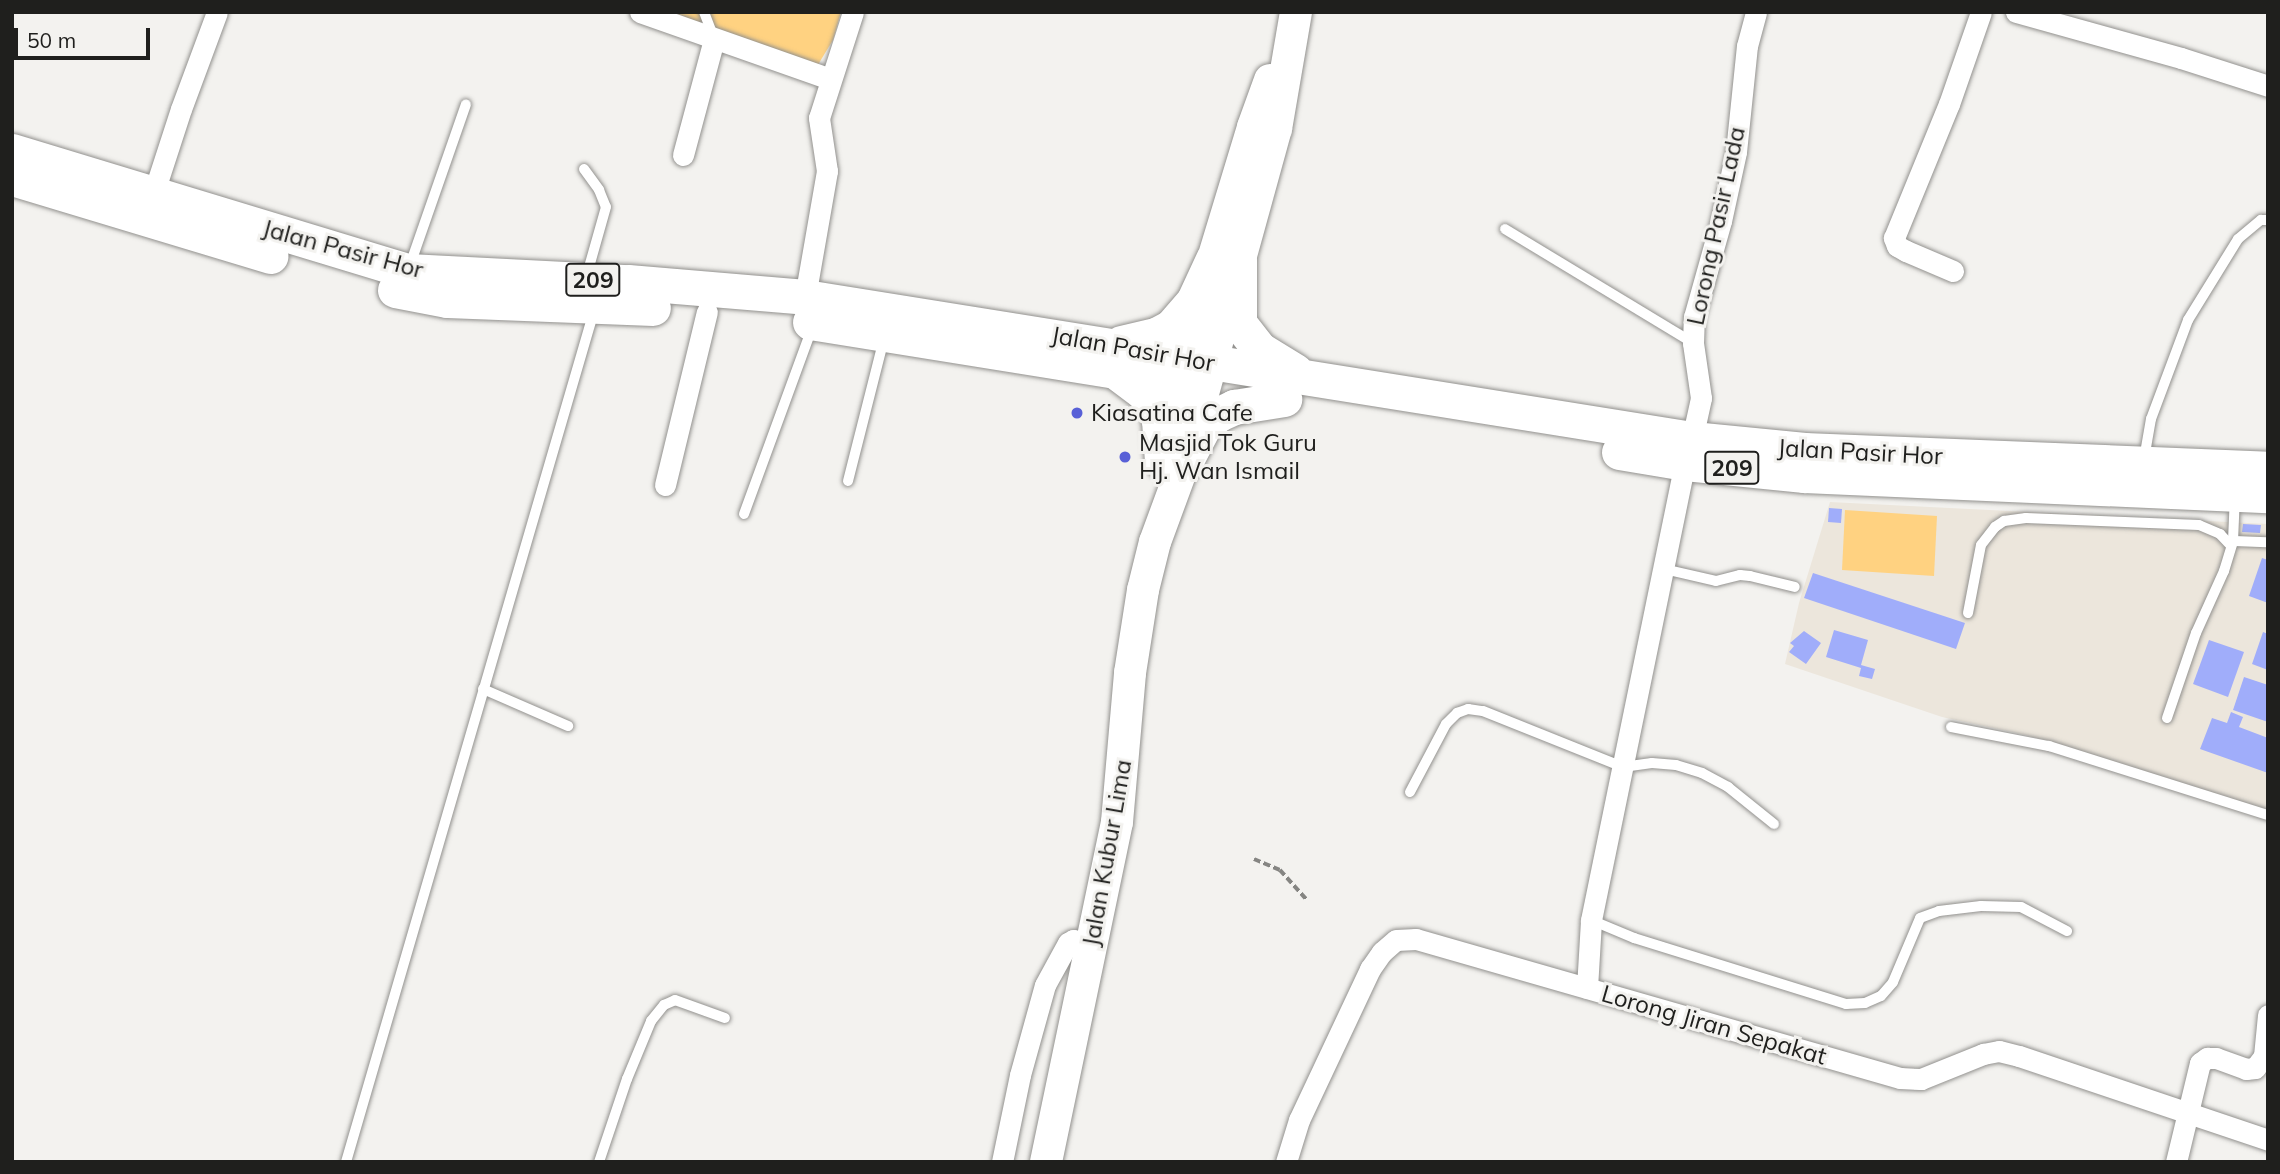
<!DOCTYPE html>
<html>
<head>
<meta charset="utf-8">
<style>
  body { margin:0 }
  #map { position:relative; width:2280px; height:1174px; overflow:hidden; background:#f3f2ef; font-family:Mulish,sans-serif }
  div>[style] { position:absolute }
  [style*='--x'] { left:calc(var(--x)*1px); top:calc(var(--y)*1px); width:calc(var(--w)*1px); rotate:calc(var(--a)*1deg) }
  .built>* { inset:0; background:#ece6dc }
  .green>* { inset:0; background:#ffd281 }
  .building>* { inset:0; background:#a0adfa }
  .path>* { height:3.5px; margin-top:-1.75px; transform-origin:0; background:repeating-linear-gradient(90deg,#858582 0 7px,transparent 0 10.5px) }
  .roads { filter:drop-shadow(0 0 2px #92918e) drop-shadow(0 0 2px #92918e) }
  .service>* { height:10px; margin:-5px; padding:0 5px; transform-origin:5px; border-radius:5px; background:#fff }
  .minor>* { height:21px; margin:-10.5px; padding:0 10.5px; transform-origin:10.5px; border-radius:10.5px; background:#fff }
  .secondary>* { height:32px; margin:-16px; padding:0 16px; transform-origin:16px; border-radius:16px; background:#fff }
  .primary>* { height:35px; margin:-17.5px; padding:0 17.5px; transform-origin:17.5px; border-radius:17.5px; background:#fff }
  .dots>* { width:19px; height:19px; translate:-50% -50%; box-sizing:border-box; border:4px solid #f3f2ef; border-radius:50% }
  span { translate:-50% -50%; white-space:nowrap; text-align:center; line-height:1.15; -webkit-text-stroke:6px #f3f2ef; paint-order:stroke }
  .shield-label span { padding:2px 5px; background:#f3f2ef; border:2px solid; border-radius:5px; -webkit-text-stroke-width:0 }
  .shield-label { font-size:23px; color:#1f1f1d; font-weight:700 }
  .street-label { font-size:24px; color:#1f1f1d }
  .poi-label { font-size:24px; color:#1f1f1d }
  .left { translate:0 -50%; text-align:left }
  .frame { position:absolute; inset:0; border:14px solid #1f1f1d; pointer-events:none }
  .scale { position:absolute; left:14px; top:28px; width:136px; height:32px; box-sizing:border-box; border:4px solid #1f1f1d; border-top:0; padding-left:9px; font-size:21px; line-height:24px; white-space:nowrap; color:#1f1f1d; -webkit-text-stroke:5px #f3f2ef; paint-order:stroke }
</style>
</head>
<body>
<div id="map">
  <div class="built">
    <div style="clip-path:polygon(1830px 502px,2268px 524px,2268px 810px,2026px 735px,1942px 717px,1785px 664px,1799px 603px)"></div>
  </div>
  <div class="green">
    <div style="clip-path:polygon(672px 12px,841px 12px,833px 40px,816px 68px)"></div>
    <div style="clip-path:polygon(1845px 510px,1937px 516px,1934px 576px,1842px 570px)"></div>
  </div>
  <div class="building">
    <div style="clip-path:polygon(1829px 508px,1842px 509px,1841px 523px,1828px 522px)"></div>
    <div style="clip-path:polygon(2243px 524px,2261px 525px,2260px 533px,2242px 532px)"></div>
    <div style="clip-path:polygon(2262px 558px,2268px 560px,2268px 603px,2249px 596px)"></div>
    <div style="clip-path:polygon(1813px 573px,1965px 623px,1956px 649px,1804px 598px)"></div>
    <div style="clip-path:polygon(1834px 630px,1868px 640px,1861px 665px,1875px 669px,1872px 679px,1859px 676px,1861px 668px,1826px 657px)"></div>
    <div style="clip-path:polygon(1804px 631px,1821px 643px,1806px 664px,1789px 652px,1794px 646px,1790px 643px)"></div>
    <div style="clip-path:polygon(2263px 632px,2268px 634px,2268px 670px,2252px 664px)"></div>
    <div style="clip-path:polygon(2209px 640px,2244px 652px,2228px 697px,2193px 684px)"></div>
    <div style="clip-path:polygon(2244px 677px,2268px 685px,2268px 722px,2233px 710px)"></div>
    <div style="clip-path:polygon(2231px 712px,2243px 717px,2239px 727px,2268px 738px,2268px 773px,2200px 749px,2212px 718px,2227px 723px)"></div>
  </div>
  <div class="path">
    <div style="--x:1254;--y:859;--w:28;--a:23"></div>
    <div style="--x:1280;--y:870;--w:39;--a:48"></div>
  </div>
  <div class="roads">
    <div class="service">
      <div style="--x:704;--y:12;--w:26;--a:69"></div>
      <div style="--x:584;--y:169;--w:26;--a:54"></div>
      <div style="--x:599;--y:190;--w:18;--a:68"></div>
      <div style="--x:606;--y:207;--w:70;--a:105.8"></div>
      <div style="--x:1505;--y:229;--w:220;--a:31.2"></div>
      <div style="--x:410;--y:265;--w:170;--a:-70.8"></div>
      <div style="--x:2144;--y:459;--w:41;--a:-80.1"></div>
      <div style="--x:2151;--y:419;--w:106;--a:-69.5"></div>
      <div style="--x:2188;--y:320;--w:95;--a:-58.3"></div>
      <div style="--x:2238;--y:239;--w:30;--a:-40"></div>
      <div style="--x:2261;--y:220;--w:7;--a:0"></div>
      <div style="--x:848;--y:481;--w:146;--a:-75.8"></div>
      <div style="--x:744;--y:514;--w:198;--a:-69.9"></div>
      <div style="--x:2233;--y:541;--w:35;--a:2"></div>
      <div style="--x:1664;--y:569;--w:53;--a:13"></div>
      <div style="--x:1716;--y:581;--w:25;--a:-14"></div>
      <div style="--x:1740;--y:575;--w:10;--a:6"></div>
      <div style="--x:1750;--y:576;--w:46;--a:13.7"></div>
      <div style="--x:1968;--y:613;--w:69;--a:-79.2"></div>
      <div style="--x:1981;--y:545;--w:23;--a:-52"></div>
      <div style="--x:1995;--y:527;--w:11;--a:-34"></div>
      <div style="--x:2004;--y:521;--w:22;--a:-8"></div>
      <div style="--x:2026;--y:518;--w:173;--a:2.3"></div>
      <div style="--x:2199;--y:525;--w:23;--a:23"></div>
      <div style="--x:2220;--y:534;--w:16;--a:47"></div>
      <div style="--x:483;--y:689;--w:93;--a:23.5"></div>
      <div style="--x:2167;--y:718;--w:90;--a:-71.2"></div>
      <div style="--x:2196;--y:633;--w:68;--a:-65.7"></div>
      <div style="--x:2224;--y:571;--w:31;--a:-73"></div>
      <div style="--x:2233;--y:541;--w:45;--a:-87.5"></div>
      <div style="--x:1951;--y:727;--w:100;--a:11"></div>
      <div style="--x:2049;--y:746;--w:230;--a:17.5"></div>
      <div style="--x:1410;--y:792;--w:77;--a:-62.1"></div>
      <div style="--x:1446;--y:724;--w:16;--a:-45"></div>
      <div style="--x:1457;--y:713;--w:12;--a:-20"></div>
      <div style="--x:1468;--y:709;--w:15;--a:8"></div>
      <div style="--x:1483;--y:711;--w:151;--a:21.8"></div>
      <div style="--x:1623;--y:767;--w:29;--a:-8"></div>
      <div style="--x:1652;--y:763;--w:24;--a:5"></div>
      <div style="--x:1676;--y:765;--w:27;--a:17"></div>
      <div style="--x:1702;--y:773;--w:30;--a:28"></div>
      <div style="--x:1728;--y:787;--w:59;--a:38.8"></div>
      <div style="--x:1591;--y:920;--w:47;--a:22.7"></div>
      <div style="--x:1634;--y:938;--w:222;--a:17.3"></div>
      <div style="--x:1846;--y:1004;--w:19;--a:-3"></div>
      <div style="--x:1865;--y:1003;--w:17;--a:-24"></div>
      <div style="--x:1881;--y:996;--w:18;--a:-49"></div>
      <div style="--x:1893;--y:982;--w:69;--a:-67.1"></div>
      <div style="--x:1920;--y:918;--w:20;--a:-20"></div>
      <div style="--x:1939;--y:911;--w:42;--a:-6.8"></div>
      <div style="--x:1981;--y:906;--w:40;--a:1.4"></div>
      <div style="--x:2021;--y:907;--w:52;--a:27.6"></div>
      <div style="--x:346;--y:1162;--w:886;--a:-73.75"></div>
      <div style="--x:599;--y:1162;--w:88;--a:-71.4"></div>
      <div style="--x:627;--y:1079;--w:63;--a:-67.5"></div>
      <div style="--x:651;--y:1021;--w:21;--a:-51"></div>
      <div style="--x:664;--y:1005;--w:12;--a:-24"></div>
      <div style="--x:675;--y:1000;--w:53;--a:19.8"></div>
    </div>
    <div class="minor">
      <div style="--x:640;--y:12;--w:201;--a:19.4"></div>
      <div style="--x:2016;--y:12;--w:171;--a:15.6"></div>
      <div style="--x:2181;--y:58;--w:91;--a:17.8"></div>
      <div style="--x:683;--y:155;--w:120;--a:-75"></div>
      <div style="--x:153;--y:195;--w:90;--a:-72"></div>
      <div style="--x:181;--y:109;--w:103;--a:-69.6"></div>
      <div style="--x:1953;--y:271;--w:51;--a:-156.9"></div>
      <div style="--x:1906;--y:251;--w:10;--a:-151"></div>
      <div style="--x:1897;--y:246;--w:9;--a:-111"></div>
      <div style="--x:1894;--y:238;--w:145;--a:-67.7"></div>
      <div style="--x:1949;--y:104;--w:97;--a:-70.8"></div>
      <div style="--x:805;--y:297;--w:128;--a:-80.1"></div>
      <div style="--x:827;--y:171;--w:54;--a:-98.6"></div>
      <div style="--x:819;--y:118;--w:111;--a:-72.2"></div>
      <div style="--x:1692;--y:439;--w:42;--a:-77.6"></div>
      <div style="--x:1701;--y:398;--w:56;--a:-98.3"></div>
      <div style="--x:1693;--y:343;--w:26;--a:-88"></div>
      <div style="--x:1694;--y:317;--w:100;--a:-74.3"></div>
      <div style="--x:1721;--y:221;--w:71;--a:-77.7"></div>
      <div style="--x:1736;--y:152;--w:107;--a:-84.1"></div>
      <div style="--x:1747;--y:46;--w:35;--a:-75"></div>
      <div style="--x:665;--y:485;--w:178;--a:-76.4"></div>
      <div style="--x:1587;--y:988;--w:68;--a:-86.6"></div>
      <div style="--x:1591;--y:920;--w:467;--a:-78.4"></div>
      <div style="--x:1002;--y:1162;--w:89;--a:-78.3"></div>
      <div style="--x:1020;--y:1075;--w:93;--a:-74.5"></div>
      <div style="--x:1045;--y:985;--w:48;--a:-61.3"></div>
      <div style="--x:1068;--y:943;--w:6;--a:-31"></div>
      <div style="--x:1073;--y:940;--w:19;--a:12"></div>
      <div style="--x:1286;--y:1162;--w:44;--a:-72.8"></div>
      <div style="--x:1299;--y:1120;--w:167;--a:-64.8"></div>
      <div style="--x:1370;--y:969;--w:21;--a:-55"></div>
      <div style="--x:1382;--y:952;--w:18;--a:-41"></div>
      <div style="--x:1396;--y:940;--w:20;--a:-3"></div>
      <div style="--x:1416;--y:939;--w:504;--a:16.02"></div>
      <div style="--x:1900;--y:1078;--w:21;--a:3"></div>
      <div style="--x:1921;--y:1079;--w:67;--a:-22"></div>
      <div style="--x:1983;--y:1054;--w:16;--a:-11"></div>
      <div style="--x:1999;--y:1051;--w:21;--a:14"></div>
      <div style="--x:2019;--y:1056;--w:263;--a:18.6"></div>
      <div style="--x:2176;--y:1162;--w:102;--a:-76.4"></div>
      <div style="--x:2200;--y:1063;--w:9;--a:-36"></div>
      <div style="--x:2207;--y:1058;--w:9;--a:0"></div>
      <div style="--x:2216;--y:1058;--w:32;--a:20"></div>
      <div style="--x:2246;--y:1069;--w:9;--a:-6"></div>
      <div style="--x:2255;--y:1068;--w:15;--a:-53"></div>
      <div style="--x:2264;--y:1056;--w:41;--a:-84.4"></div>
    </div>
    <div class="secondary">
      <div style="--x:1164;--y:450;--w:197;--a:-75.6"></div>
      <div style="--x:1213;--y:259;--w:138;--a:-73.1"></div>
      <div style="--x:1253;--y:127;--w:50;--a:-70.1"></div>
      <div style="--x:1046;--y:1162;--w:347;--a:-78.2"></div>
      <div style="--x:1117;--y:822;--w:150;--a:-85"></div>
      <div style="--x:1130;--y:673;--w:84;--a:-81.1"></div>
      <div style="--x:1143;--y:590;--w:49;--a:-76"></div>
      <div style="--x:1155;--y:542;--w:81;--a:-69.8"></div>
      <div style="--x:1183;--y:466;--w:350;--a:-74.6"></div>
      <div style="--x:1276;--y:129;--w:119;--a:-80.3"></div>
    </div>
    <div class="primary">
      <div style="--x:12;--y:151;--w:414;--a:16.9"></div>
      <div style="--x:408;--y:271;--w:220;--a:2.9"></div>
      <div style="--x:628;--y:282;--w:178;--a:4.8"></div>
      <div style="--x:805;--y:297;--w:898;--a:9.1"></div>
      <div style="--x:1692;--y:439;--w:113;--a:5.6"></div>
      <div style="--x:1804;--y:450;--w:464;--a:2.3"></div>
      <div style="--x:12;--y:178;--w:270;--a:16.8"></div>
      <div style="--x:1239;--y:259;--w:64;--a:90"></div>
      <div style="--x:1239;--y:323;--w:33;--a:52"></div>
      <div style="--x:1259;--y:349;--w:42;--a:31.4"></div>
      <div style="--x:395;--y:290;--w:53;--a:10.9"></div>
      <div style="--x:447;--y:300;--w:206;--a:2.2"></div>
      <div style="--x:810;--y:322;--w:385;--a:9.1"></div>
      <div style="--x:1121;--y:343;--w:36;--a:-13"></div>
      <div style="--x:1156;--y:335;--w:17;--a:-28"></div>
      <div style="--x:1171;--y:327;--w:33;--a:-49"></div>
      <div style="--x:1193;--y:302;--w:47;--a:-65.1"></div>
      <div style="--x:1115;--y:371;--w:35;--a:37"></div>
      <div style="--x:1143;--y:392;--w:17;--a:50"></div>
      <div style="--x:1154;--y:405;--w:16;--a:72"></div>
      <div style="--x:1159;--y:420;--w:41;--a:85.8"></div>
      <div style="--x:1619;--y:452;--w:67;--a:9.5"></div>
      <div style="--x:1685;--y:463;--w:120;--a:5.8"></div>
      <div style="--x:1804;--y:475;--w:464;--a:2.5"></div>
      <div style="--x:1183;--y:466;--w:47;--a:-62.4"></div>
      <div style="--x:1205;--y:424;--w:17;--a:-36"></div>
      <div style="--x:1219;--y:414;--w:17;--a:-25"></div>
      <div style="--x:1234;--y:407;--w:51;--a:-9.1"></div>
    </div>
  </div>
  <div class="dots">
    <div style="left:1077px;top:413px;background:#5860d7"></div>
    <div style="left:1125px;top:457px;background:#5860d7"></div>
  </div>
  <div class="shield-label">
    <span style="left:593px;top:280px">209</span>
    <span style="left:1732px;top:468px">209</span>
  </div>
  <div class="street-label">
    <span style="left:1716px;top:226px;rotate:-78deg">Lorong Pasir Lada</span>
    <span style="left:343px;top:249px;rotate:15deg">Jalan Pasir Hor</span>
    <span style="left:1133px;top:349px;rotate:10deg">Jalan Pasir Hor</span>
    <span style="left:1860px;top:452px;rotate:3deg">Jalan Pasir Hor</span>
    <span style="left:1107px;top:853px;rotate:-80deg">Jalan Kubur Lima</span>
    <span style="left:1714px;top:1025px;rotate:16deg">Lorong Jiran Sepakat</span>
  </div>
  <div class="poi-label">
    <span class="left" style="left:1091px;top:413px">Kiasatina Cafe</span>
    <span class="left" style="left:1139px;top:457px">Masjid Tok Guru<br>Hj. Wan Ismail</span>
  </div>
  <div class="frame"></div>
  <div class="scale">50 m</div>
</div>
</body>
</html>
